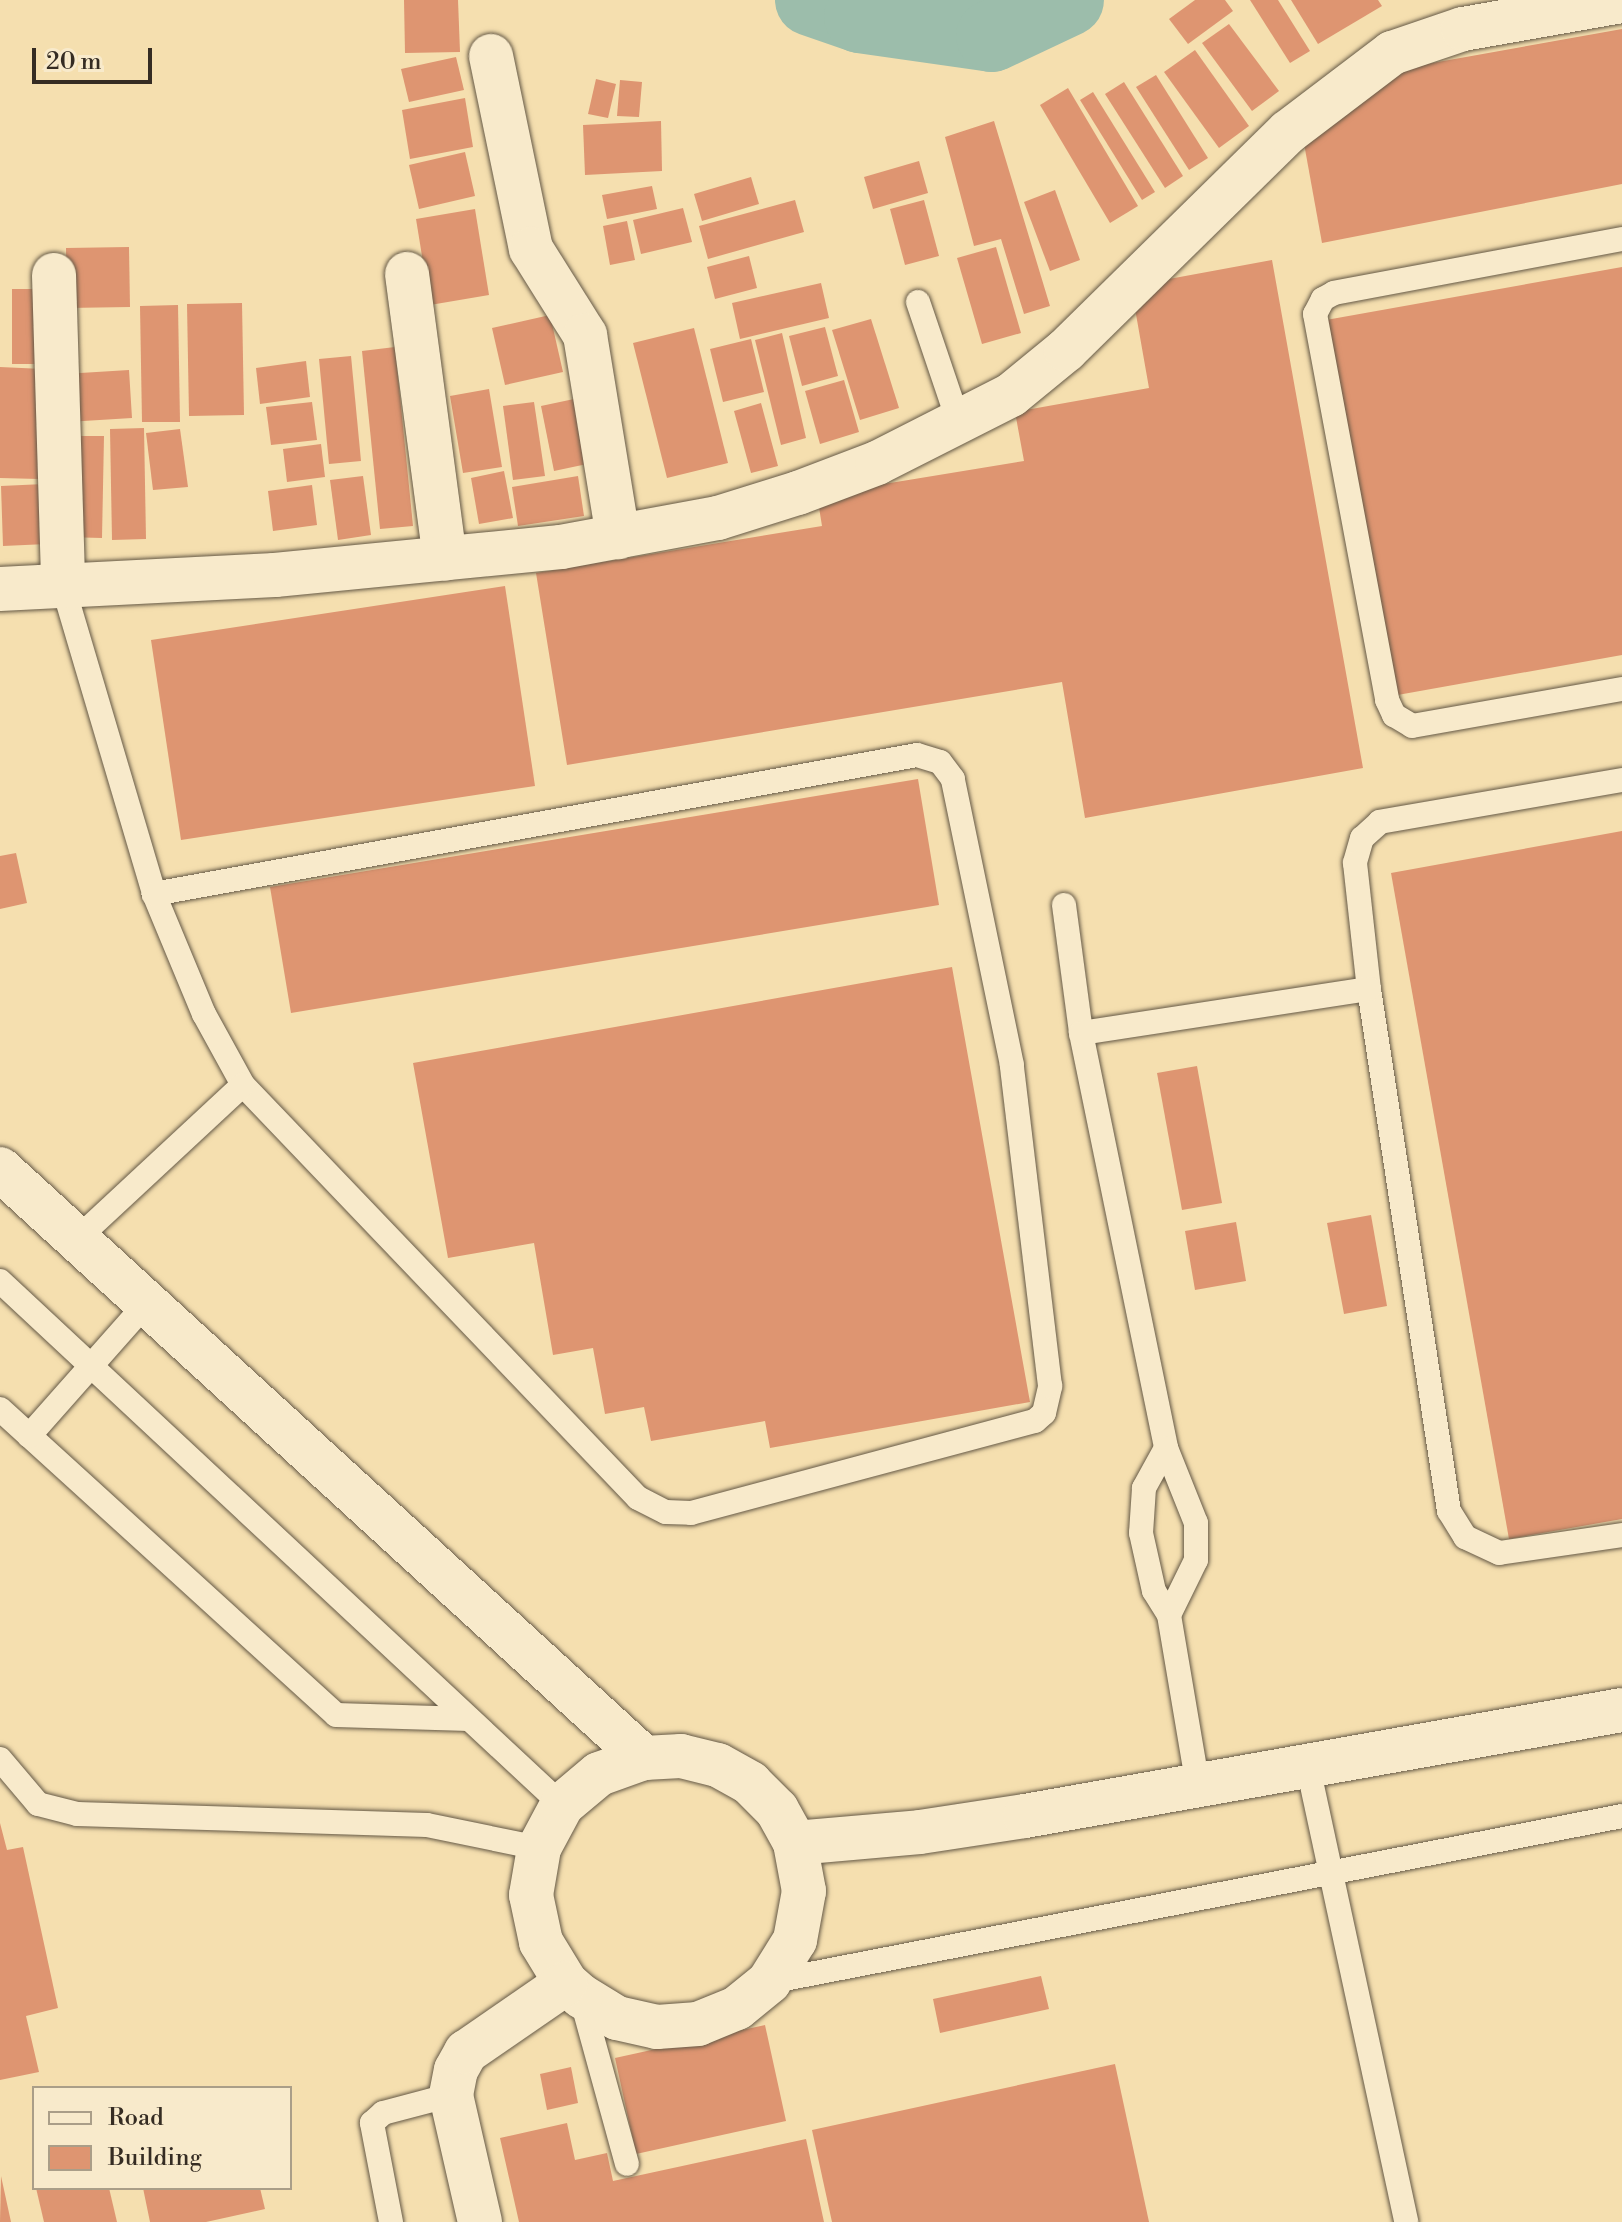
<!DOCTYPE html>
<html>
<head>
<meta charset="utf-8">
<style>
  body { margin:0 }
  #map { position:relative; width:1622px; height:2222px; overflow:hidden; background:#f5dfaf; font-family:"Libre Bodoni",serif }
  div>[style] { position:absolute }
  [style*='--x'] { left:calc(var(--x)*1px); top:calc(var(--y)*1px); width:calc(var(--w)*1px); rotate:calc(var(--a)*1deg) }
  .river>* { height:72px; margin:-36px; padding:0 36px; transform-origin:36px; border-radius:36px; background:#9cbdab }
  .building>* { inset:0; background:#de9571 }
  .roads { filter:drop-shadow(0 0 2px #655946) drop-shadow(0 0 2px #655946) }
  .lane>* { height:24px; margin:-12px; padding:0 12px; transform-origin:12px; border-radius:12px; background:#f8eacb }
  .street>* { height:44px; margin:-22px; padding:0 22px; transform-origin:22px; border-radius:22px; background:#f8eacb }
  span { translate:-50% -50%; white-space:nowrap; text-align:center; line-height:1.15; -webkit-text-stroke:6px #f8eacb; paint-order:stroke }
  .legend { position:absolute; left:32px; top:2086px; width:260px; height:104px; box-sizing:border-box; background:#f8eacb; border:2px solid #aa9e88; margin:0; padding:10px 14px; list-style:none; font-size:24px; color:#352c23 }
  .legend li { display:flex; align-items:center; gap:16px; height:40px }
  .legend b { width:40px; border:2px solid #aa9e88 }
  .scale { position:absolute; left:32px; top:48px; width:120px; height:36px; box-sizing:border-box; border:4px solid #352c23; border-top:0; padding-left:10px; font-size:24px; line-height:28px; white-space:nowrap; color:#352c23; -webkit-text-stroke:6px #f8eacb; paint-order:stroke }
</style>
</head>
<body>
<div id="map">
  <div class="river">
    <div style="--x:811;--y:0;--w:52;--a:19.1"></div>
    <div style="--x:860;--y:17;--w:133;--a:8.2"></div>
    <div style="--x:992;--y:36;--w:84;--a:-25.3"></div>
  </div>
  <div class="building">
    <div style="clip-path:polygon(404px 0,458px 0,460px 52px,405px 53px)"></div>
    <div style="clip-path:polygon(1195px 0,1225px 0,1233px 11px,1188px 44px,1169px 19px)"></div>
    <div style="clip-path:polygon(1250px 0,1278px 0,1310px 51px,1290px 63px)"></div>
    <div style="clip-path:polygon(1291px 0,1378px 0,1382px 6px,1318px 44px)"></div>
    <div style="clip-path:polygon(1229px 24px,1279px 91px,1252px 111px,1202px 43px)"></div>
    <div style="clip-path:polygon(1622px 29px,1622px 184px,1322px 243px,1303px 138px,1382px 72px)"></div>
    <div style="clip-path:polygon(1195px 50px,1249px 126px,1219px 148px,1164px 72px)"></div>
    <div style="clip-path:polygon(456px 57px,464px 90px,409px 102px,401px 69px)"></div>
    <div style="clip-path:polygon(1156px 75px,1208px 158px,1189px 170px,1136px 87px)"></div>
    <div style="clip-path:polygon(596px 79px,616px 84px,608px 118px,588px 114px)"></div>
    <div style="clip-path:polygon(620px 80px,642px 82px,639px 117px,617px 116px)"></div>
    <div style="clip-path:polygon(1124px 82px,1183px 176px,1165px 188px,1105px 94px)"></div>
    <div style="clip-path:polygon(1068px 88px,1138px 206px,1110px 223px,1040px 105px)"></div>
    <div style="clip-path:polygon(1093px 92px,1155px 192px,1142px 200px,1080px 100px)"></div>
    <div style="clip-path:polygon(465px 98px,473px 147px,410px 159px,402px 110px)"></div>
    <div style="clip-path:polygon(661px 121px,662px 171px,585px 175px,583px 125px)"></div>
    <div style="clip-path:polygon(994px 121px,1050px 306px,1024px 314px,1001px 239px,974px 246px,945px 137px)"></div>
    <div style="clip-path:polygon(465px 152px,475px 196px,419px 209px,409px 165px)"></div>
    <div style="clip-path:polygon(919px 161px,928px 193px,873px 209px,864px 177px)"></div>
    <div style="clip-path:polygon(751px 177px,759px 204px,702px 221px,694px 194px)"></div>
    <div style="clip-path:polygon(652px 186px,657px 209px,607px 219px,602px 195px)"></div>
    <div style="clip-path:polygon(1055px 190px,1080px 260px,1050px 271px,1024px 202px)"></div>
    <div style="clip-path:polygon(795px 200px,804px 232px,708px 259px,699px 226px)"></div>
    <div style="clip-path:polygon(924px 200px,939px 256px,905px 265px,890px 209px)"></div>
    <div style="clip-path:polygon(683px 208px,692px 242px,641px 254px,633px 220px)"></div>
    <div style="clip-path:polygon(475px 209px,489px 295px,430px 305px,416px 219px)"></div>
    <div style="clip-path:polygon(627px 221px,635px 260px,610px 265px,603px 226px)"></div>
    <div style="clip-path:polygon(129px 247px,130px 307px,67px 308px,66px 248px)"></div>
    <div style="clip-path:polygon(996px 247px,1021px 333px,982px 344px,957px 258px)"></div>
    <div style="clip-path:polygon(749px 256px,757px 288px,715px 299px,707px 267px)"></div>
    <div style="clip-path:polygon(1272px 260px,1363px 768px,1085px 818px,1062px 682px,567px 765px,536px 573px,822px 526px,817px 495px,1024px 461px,1015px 412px,1149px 388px,1131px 286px)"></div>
    <div style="clip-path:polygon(1622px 267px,1622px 655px,1392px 696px,1326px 320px)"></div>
    <div style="clip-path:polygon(821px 283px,829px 318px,740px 339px,732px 303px)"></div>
    <div style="clip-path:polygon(12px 289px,50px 289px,50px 364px,12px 364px)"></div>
    <div style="clip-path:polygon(242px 303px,244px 415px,189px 416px,187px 304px)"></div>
    <div style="clip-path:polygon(178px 305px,180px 422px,142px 422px,140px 306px)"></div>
    <div style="clip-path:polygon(550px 315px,563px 372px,505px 385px,492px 328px)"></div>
    <div style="clip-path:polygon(871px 319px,899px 408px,860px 420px,832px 330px)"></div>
    <div style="clip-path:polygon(825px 327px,838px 376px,802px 386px,789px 336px)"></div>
    <div style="clip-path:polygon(694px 328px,728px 463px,667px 478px,633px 343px)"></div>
    <div style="clip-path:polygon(782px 333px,806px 438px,781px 445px,755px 340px)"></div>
    <div style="clip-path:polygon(751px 339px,764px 392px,723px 402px,710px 349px)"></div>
    <div style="clip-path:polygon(395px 347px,413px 526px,380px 529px,362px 351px)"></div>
    <div style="clip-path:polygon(351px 356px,361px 461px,329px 464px,319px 359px)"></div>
    <div style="clip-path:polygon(306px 361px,310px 397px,260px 404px,256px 368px)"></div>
    <div style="clip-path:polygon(0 367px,43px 369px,39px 479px,0 478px)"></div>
    <div style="clip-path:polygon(129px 370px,132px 418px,67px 422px,64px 374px)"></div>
    <div style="clip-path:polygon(844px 380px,859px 432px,820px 444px,805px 391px)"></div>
    <div style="clip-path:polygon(489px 389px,502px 467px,463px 473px,450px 396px)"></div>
    <div style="clip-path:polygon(574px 399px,587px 464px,554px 471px,541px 406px)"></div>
    <div style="clip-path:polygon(312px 402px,317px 440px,271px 445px,266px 407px)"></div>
    <div style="clip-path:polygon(534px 402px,545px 476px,513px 480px,503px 406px)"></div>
    <div style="clip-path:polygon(761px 403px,778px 466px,751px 473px,734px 411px)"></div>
    <div style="clip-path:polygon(144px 428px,146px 539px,112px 540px,110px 429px)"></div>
    <div style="clip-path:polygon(180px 429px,188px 487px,153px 490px,146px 433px)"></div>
    <div style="clip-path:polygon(66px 436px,104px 436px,102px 538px,64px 537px)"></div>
    <div style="clip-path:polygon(321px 444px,325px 477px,287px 482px,283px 449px)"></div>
    <div style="clip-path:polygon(504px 471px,513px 518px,479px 524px,471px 478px)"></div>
    <div style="clip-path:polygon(363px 476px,371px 535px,338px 540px,330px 480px)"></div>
    <div style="clip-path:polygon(578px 476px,584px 516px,518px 526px,512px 487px)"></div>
    <div style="clip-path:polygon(44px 484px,47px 544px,3px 546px,1px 486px)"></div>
    <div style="clip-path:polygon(312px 485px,317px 525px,273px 531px,268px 491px)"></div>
    <div style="clip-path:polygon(505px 586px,535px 786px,181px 840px,151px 640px)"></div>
    <div style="clip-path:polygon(918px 779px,939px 905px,291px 1013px,270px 887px)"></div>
    <div style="clip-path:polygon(1622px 831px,1622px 1519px,1509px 1539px,1391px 873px)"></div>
    <div style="clip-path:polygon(16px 853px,27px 903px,0 909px,0 856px)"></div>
    <div style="clip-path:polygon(952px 967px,1030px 1402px,770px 1448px,765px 1421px,651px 1441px,644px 1407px,605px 1414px,593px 1348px,553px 1355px,534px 1243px,448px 1258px,413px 1063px)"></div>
    <div style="clip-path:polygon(1197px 1066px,1222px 1203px,1182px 1210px,1157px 1073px)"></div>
    <div style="clip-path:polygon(1371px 1215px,1387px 1306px,1344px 1314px,1327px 1223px)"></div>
    <div style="clip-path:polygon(1236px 1222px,1246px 1281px,1195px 1290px,1185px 1231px)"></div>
    <div style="clip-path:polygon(0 1823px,7px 1850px,23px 1847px,58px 2008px,26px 2016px,39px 2072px,0 2080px)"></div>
    <div style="clip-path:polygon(1041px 1976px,1049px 2009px,940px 2033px,933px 1999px)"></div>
    <div style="clip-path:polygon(765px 2025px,786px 2121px,636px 2154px,615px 2058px)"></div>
    <div style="clip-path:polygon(1115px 2064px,1149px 2222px,832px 2222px,812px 2130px)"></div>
    <div style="clip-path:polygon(571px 2067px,578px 2103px,547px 2110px,540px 2074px)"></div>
    <div style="clip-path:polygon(567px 2123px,575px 2160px,607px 2153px,613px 2181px,806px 2139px,824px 2222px,519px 2222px,500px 2138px)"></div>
    <div style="clip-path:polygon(1px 2176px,11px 2222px,0 2222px)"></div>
    <div style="clip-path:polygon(36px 2188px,109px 2188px,117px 2222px,44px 2222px)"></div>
    <div style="clip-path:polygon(143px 2188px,260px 2188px,265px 2209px,206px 2222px,150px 2222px)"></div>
  </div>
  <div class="roads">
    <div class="lane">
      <div style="--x:1622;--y:239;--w:293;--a:169.4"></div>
      <div style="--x:1334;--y:293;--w:13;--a:151"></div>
      <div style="--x:1323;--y:299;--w:17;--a:118"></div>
      <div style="--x:1315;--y:314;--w:393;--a:79.4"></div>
      <div style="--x:1387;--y:700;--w:17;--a:65"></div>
      <div style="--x:1394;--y:715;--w:21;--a:31"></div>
      <div style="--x:1412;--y:726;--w:213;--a:-10"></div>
      <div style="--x:918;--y:302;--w:128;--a:71.3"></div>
      <div style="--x:63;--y:586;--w:321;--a:73.5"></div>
      <div style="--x:154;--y:894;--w:130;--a:67.4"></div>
      <div style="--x:204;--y:1014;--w:81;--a:61.2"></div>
      <div style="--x:243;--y:1085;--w:571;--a:46.28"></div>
      <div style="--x:638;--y:1498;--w:31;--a:27"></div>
      <div style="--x:666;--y:1512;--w:25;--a:2"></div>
      <div style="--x:691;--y:1513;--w:356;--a:-15"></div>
      <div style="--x:1035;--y:1421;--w:12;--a:-42"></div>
      <div style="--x:1044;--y:1413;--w:28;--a:-77"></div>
      <div style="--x:1050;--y:1386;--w:323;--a:-96.8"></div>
      <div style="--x:1012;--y:1065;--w:292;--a:-101.7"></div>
      <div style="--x:953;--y:779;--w:21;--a:-127"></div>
      <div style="--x:940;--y:762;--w:24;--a:-163"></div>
      <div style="--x:917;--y:755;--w:776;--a:169.68"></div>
      <div style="--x:1622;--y:780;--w:246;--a:170.2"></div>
      <div style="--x:1380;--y:822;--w:24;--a:138"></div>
      <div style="--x:1362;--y:838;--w:26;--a:106"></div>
      <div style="--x:1355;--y:863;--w:127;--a:83.7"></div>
      <div style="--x:1369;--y:989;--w:528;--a:81.29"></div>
      <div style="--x:1449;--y:1511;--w:31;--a:58"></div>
      <div style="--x:1465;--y:1537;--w:38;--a:25"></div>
      <div style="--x:1499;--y:1553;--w:124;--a:-8.3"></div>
      <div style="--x:1064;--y:905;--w:129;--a:82.4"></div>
      <div style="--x:1081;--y:1033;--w:424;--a:78.4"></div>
      <div style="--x:1166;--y:1448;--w:81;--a:68.2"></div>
      <div style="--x:1196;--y:1523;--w:37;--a:90"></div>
      <div style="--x:1196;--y:1560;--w:61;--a:116.1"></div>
      <div style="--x:1081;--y:1033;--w:291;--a:-8.7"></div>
      <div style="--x:77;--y:1239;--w:226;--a:-42.9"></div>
      <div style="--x:0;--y:1281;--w:768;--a:43"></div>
      <div style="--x:0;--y:1409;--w:454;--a:42.3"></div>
      <div style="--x:336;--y:1715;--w:133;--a:1.7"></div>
      <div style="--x:29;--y:1436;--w:175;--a:-48.5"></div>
      <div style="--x:1166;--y:1448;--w:46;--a:118.8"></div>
      <div style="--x:1144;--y:1488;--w:45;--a:93.8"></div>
      <div style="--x:1141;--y:1533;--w:59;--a:77.4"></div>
      <div style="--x:1154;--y:1591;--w:28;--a:58"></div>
      <div style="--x:1169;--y:1615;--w:174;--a:80.4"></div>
      <div style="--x:0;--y:1759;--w:59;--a:49.8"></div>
      <div style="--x:38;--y:1804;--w:40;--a:14.4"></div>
      <div style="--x:77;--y:1814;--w:350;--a:1.8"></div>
      <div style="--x:427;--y:1825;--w:114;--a:11.6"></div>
      <div style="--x:1308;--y:1767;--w:465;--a:77.8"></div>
      <div style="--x:769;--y:1982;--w:869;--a:-11.01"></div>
      <div style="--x:581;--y:1997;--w:173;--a:74.6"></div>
      <div style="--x:391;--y:2222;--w:101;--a:-100.9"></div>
      <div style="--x:372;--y:2123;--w:15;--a:-42"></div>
      <div style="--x:383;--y:2113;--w:70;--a:-14.8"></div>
    </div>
    <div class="street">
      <div style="--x:491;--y:56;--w:197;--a:78.3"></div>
      <div style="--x:531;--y:249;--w:102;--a:57.9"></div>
      <div style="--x:585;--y:335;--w:205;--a:80.7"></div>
      <div style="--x:407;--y:274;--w:287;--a:82.4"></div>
      <div style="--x:54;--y:275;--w:311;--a:88.3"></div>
      <div style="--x:0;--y:589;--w:275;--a:-2.9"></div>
      <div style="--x:275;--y:575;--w:287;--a:-5.6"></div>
      <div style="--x:561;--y:547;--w:160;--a:-10.5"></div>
      <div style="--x:718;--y:518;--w:84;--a:-17.4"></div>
      <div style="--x:798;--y:493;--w:85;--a:-20.8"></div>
      <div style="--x:877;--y:463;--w:150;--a:-26.9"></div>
      <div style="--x:1011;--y:395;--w:71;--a:-39.3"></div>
      <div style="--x:1066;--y:350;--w:311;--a:-44.5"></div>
      <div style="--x:1288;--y:132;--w:131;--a:-37.2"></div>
      <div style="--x:1392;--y:53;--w:75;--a:-18.7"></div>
      <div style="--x:1463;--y:29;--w:161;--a:-10"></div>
      <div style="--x:0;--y:1169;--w:873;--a:42.45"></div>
      <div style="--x:644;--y:1758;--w:37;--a:-3"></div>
      <div style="--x:681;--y:1756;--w:38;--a:14"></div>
      <div style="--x:718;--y:1765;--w:37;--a:29"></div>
      <div style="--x:750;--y:1783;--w:38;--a:45"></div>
      <div style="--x:777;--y:1810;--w:38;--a:61"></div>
      <div style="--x:795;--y:1843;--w:49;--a:79.4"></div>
      <div style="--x:804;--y:1891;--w:50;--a:100.4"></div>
      <div style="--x:795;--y:1940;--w:49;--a:121.8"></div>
      <div style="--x:769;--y:1982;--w:41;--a:140.9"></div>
      <div style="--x:737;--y:2008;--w:42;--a:157.7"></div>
      <div style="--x:698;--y:2024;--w:41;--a:175.8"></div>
      <div style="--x:657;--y:2027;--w:41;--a:-167.3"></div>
      <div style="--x:617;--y:2018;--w:42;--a:-148.6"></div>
      <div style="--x:581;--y:1996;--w:20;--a:-139"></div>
      <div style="--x:566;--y:1983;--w:48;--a:-121.4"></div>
      <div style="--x:541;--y:1942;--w:48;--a:-102"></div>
      <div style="--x:531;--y:1895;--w:48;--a:-80.3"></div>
      <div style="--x:539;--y:1848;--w:49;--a:-61.9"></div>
      <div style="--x:562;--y:1805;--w:48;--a:-40"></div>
      <div style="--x:599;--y:1774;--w:48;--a:-19.6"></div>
      <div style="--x:795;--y:1843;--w:125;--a:-5"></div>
      <div style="--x:920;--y:1832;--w:106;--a:-8.7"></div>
      <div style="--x:1025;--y:1816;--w:606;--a:-10.07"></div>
      <div style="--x:480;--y:2222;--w:130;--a:-102.9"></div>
      <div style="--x:451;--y:2095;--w:25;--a:-79"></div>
      <div style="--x:456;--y:2070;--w:21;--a:-61"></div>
      <div style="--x:466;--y:2052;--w:121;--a:-34.6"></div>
    </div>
  </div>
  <ul class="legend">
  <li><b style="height:10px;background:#f8eacb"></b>Road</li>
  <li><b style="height:22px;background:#de9571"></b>Building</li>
  </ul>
  <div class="scale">20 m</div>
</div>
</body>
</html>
